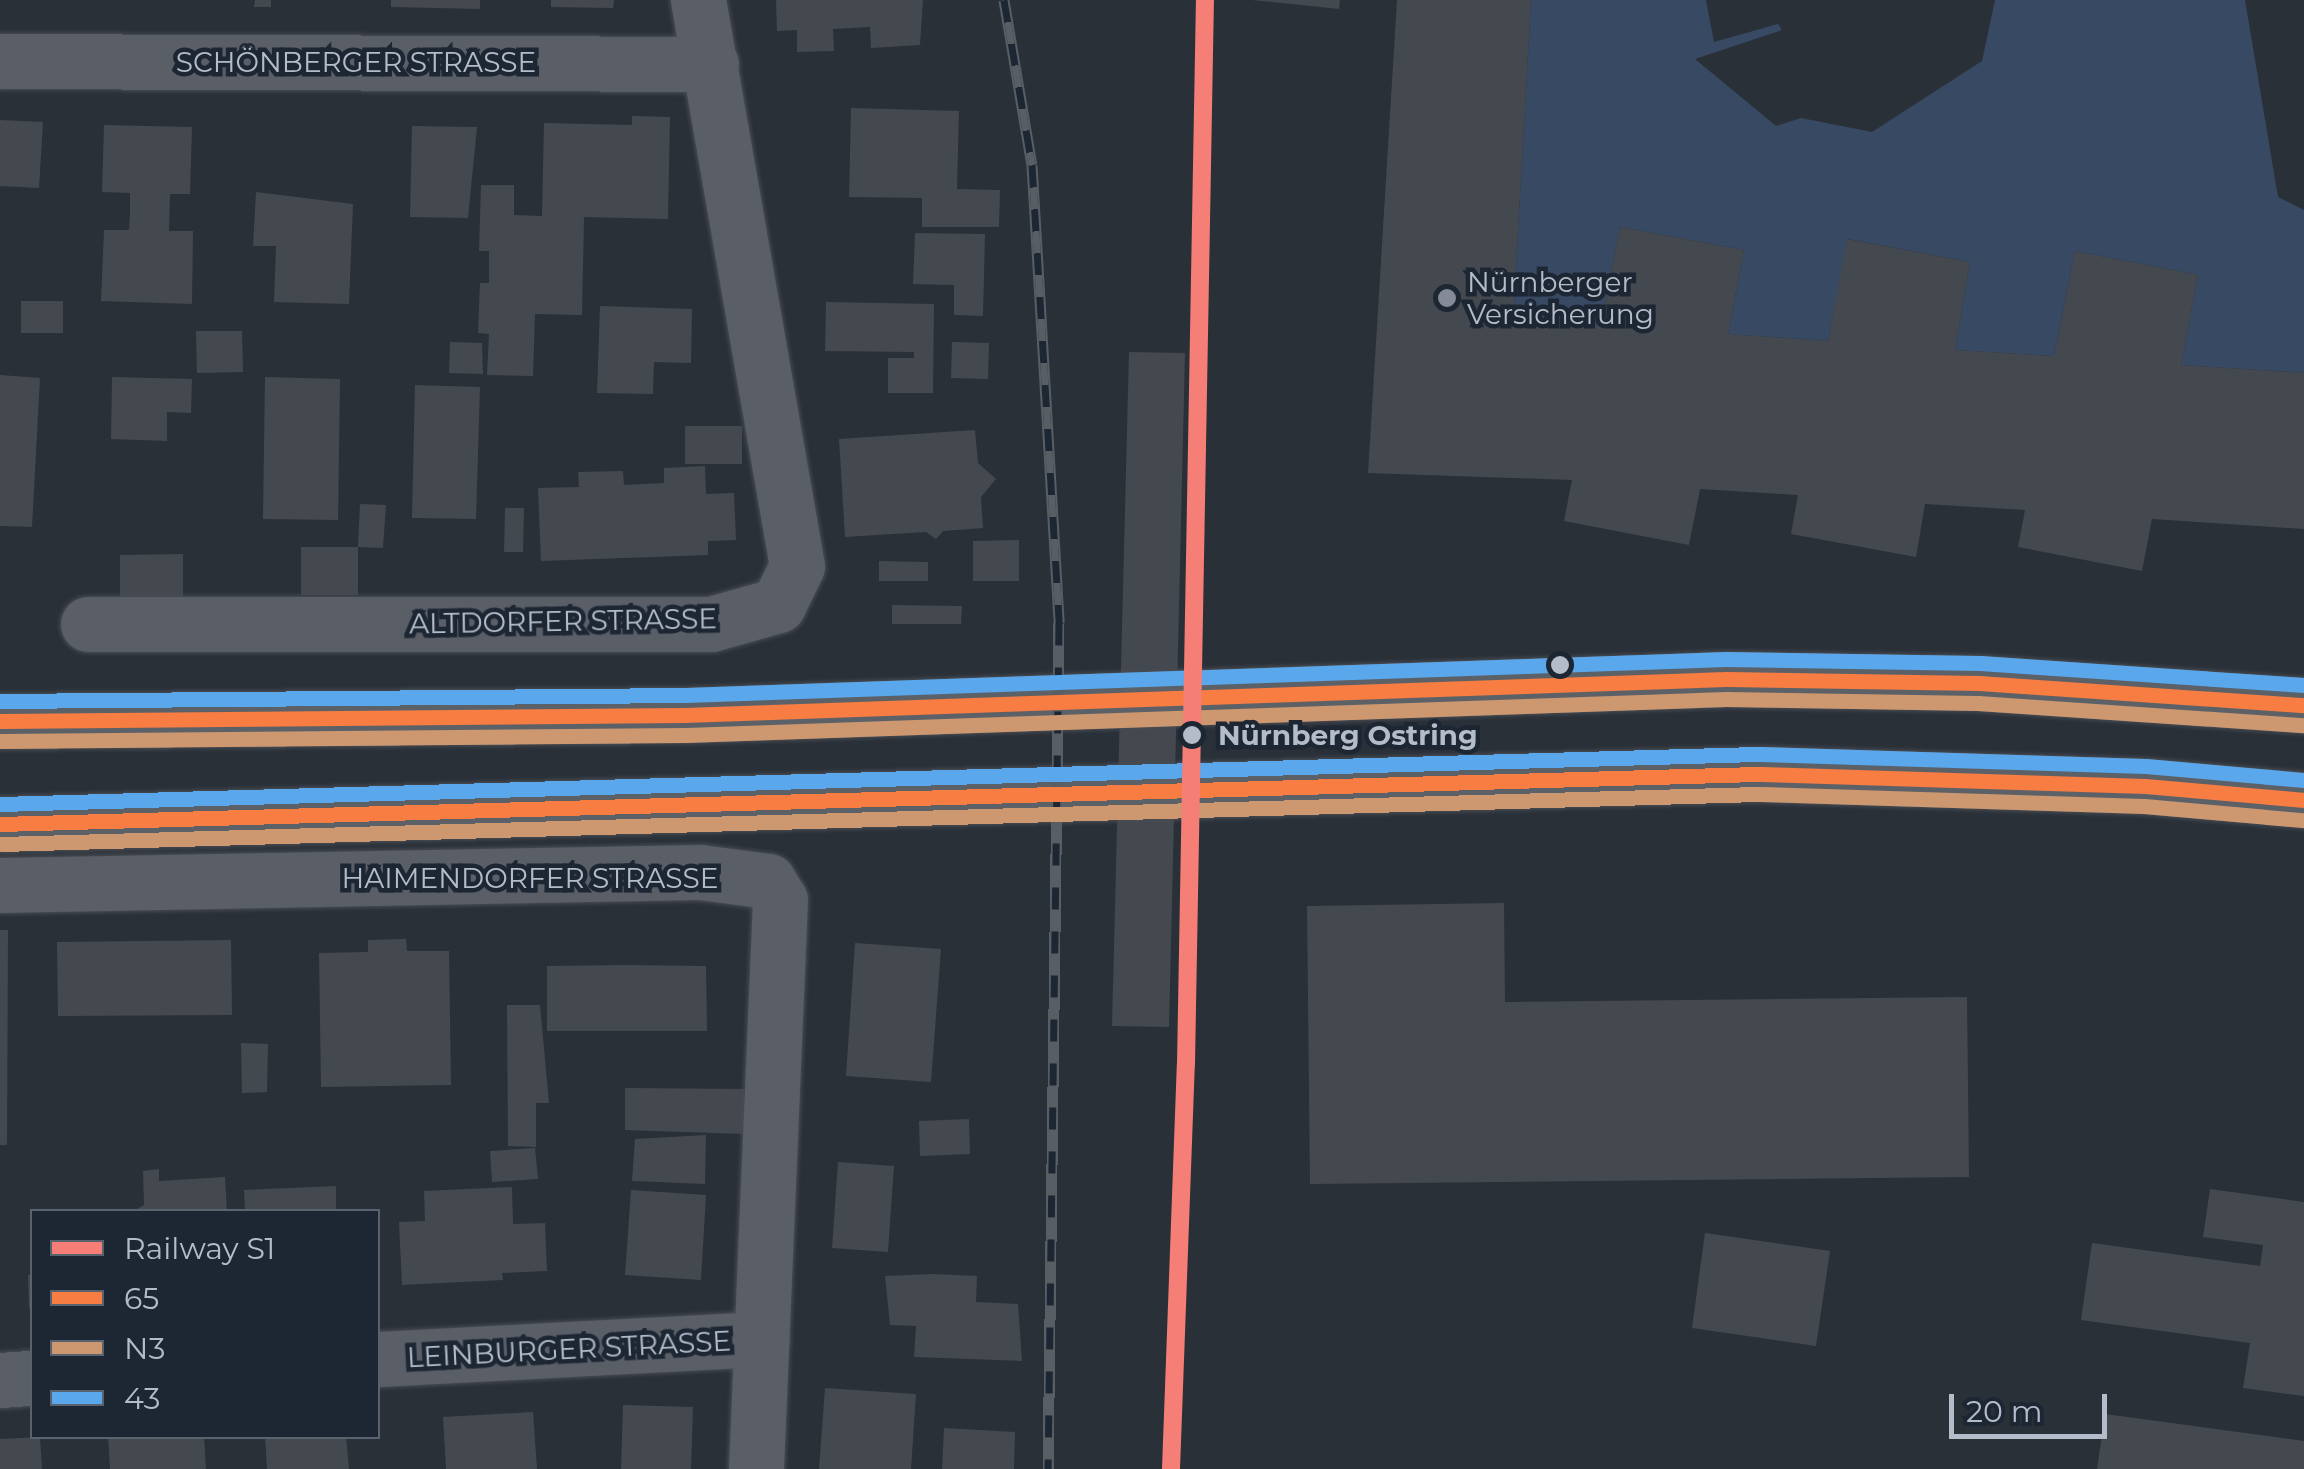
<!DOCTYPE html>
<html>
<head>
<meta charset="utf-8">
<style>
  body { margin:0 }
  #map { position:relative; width:2304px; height:1469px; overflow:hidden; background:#2a3038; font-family:Montserrat,sans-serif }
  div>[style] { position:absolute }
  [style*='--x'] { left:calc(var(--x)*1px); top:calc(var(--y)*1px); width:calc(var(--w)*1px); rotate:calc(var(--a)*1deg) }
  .water>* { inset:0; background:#384963 }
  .building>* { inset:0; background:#444950 }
  .roads { filter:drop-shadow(0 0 2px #484c53) drop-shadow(0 0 2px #484c53) }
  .street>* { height:55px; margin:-27.5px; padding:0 27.5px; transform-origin:27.5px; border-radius:27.5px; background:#5a5e66 }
  .primary>* { height:55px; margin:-27.5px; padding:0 27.5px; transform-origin:27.5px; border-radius:27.5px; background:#5c6168 }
  .rail>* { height:11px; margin-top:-5.5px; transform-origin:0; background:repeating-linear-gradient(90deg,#1d2633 0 22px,#595d64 0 44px); box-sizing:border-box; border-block:2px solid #595d64 }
  .bus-1>* { height:15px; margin:-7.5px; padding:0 7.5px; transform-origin:7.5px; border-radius:7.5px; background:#f77d43 }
  .bus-2>* { height:15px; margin:-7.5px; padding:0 7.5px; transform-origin:7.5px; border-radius:7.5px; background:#cd976f }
  .bus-3>* { height:15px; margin:-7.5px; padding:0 7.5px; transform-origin:7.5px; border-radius:7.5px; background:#5aa8eb }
  .rail-1>* { height:18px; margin:-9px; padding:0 9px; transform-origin:9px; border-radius:9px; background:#f57e77 }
  .dots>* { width:28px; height:28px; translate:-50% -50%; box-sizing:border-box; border:5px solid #1d2633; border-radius:50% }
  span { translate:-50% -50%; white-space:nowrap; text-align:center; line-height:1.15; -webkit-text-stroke:9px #1d2633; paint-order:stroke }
  .street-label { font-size:28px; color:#b4bcc9 }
  .poi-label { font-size:28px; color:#b4bcc9 }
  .left { translate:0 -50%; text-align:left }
  .stop-label { font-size:28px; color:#b4bcc9; font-weight:700 }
  .legend { position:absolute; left:30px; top:1209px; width:350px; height:230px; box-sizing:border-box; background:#1d2633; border:2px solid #59626f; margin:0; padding:12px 18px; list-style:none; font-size:30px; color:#b4bcc9 }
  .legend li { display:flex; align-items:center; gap:20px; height:50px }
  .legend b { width:50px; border:2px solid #59626f }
  .scale { position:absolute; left:1949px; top:1394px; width:158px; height:45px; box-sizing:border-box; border:5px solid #b4bcc9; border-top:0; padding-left:12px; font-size:30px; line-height:35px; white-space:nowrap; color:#b4bcc9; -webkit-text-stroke:8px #1d2633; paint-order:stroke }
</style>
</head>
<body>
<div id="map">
  <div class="water">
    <div style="clip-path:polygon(1531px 0,1706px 0,1714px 42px,1778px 24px,1782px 30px,1695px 59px,1776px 126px,1801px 118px,1872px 132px,1982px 61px,1995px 0,2245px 0,2278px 197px,2304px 210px,2304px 373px,2181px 365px,2198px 275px,2075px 251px,2054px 356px,1955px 350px,1970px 262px,1848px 239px,1828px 341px,1728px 334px,1744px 250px,1620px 227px,1601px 326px,1513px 320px)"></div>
  </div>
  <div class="building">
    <div style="clip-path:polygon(255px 0,271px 0,271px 7px,254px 7px)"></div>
    <div style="clip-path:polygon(391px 0,480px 0,480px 9px,391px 7px)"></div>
    <div style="clip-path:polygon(551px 0,614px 0,613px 8px,551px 7px)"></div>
    <div style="clip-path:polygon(776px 0,923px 0,920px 45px,871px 48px,870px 27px,833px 29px,834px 51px,797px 52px,797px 30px,777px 31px)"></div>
    <div style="clip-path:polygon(1252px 0,1340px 0,1339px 9px)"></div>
    <div style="clip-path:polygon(1397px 0,1531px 0,1513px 320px,1601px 326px,1620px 227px,1744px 250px,1728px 334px,1828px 341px,1847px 239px,1970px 262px,1955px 350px,2054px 356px,2075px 251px,2198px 275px,2181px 365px,2304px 373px,2304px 529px,2152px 519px,2142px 571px,2018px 547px,2025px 510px,1925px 504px,1916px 557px,1791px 534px,1798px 495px,1700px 489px,1689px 545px,1564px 521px,1572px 480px,1368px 473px)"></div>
    <div style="clip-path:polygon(851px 108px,959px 111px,957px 189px,1000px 190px,999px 227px,922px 227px,922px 198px,849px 197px)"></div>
    <div style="clip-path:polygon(632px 116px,670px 117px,668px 219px,584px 217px,582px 315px,535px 314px,533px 376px,487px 375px,489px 334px,478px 333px,480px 283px,489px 283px,489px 251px,479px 251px,481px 185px,514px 185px,514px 215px,542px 216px,544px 123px,632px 125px)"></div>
    <div style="clip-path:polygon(0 120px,43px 122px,39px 188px,0 186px)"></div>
    <div style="clip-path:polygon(104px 125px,192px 127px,190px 194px,170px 194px,169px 231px,193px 231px,192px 304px,101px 301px,104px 230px,129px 230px,130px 212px,130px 193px,102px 192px)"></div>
    <div style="clip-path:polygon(412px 126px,477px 127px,468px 218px,410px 217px)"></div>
    <div style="clip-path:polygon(256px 192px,353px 204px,349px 304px,274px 302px,276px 246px,253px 246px)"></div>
    <div style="clip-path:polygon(915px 233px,985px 234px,983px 316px,954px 315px,954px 285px,913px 284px)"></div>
    <div style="clip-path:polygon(21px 301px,63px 301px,63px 333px,21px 333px)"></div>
    <div style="clip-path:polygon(826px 302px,934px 304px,933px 393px,888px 393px,888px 358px,914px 358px,914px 352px,825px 351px)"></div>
    <div style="clip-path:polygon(600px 306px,692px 309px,691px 363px,654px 362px,653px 394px,597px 393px)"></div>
    <div style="clip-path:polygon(196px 331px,242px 331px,243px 372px,197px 373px)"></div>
    <div style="clip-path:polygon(450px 342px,482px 343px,483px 374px,449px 373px)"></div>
    <div style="clip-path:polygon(952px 342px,989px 343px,988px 379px,951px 378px)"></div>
    <div style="clip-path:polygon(1129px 352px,1185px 353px,1169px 1027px,1112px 1026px)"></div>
    <div style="clip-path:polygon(0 375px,40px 378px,32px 527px,0 526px)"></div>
    <div style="clip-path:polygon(112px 377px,192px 379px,191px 413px,167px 412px,167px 441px,111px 439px)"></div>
    <div style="clip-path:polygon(265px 377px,340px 379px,338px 520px,263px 519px)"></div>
    <div style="clip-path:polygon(415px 385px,480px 387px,476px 519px,412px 518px)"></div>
    <div style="clip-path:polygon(685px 426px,742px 426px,742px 464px,685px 464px)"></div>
    <div style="clip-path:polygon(975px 430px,978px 463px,996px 479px,981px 497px,983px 528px,943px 531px,936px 539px,926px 532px,845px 537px,839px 439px)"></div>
    <div style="clip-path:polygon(705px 466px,706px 494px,734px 493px,736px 540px,708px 541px,708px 555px,541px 561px,538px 488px,579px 487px,578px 472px,623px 471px,624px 485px,664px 483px,664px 468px)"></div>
    <div style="clip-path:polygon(360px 504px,386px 505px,383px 548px,358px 547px,358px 595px,301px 595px,301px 547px,358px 547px)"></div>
    <div style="clip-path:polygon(505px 508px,524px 508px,523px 552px,504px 552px)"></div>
    <div style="clip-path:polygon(1019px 540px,1019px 581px,973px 581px,973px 541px)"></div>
    <div style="clip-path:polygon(183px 554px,183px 599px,120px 599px,120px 555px)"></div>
    <div style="clip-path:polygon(879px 561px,928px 562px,928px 581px,879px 581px)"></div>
    <div style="clip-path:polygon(892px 605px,962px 606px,961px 624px,892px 624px)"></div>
    <div style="clip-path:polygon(1504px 903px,1505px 1002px,1967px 997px,1969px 1177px,1310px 1184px,1307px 906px)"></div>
    <div style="clip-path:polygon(0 930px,8px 930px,7px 1145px,0 1145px)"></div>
    <div style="clip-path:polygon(406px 939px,407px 951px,449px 951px,451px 1085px,321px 1087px,319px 953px,368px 952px,368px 940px)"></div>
    <div style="clip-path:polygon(231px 940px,232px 1015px,58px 1016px,57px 942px)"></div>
    <div style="clip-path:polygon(855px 943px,941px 949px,931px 1082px,846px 1076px)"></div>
    <div style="clip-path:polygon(627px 965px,706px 966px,707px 1031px,547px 1031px,547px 966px)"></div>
    <div style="clip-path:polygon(507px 1005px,540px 1005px,549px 1103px,536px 1103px,536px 1147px,508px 1146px)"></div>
    <div style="clip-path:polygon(241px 1043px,268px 1044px,267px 1092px,242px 1093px)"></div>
    <div style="clip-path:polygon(625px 1088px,744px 1089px,745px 1134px,625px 1130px)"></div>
    <div style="clip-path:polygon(969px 1119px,970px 1154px,920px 1156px,919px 1121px)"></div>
    <div style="clip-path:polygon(706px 1135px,705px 1184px,632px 1181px,635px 1139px)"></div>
    <div style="clip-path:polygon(535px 1148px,538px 1179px,492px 1182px,490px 1151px)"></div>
    <div style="clip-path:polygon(838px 1162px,894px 1166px,888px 1252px,832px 1248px)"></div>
    <div style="clip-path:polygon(159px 1169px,159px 1181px,225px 1177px,227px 1212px,132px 1212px,144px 1205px,143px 1171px)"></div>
    <div style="clip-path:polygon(336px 1186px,336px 1212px,245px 1212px,244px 1190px)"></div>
    <div style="clip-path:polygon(512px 1187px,513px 1224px,545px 1223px,547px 1271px,502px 1273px,503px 1280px,402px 1285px,399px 1222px,425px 1221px,424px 1191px)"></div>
    <div style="clip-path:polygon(2210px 1189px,2304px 1202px,2304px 1396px,2243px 1388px,2250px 1343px,2081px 1320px,2092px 1243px,2260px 1266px,2263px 1245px,2203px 1237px)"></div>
    <div style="clip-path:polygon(631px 1190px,706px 1195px,701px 1280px,625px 1275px)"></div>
    <div style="clip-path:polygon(1705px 1233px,1830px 1251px,1816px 1346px,1692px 1328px)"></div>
    <div style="clip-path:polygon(934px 1274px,977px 1276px,976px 1302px,1018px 1304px,1022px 1361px,914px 1357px,916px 1326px,890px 1325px,885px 1276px)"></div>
    <div style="clip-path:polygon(28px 1275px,32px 1275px,32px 1309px,29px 1309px)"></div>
    <div style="clip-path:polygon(825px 1388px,916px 1394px,911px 1469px,819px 1469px)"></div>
    <div style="clip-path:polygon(623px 1405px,693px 1407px,691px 1469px,621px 1469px)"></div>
    <div style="clip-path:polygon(533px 1412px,537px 1469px,446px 1469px,443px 1417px)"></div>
    <div style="clip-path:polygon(2105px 1414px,2304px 1441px,2304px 1469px,2097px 1469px)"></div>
    <div style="clip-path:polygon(944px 1428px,1015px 1432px,1014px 1469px,942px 1469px)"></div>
    <div style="clip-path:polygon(108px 1436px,204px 1436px,206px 1469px,110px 1469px)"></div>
    <div style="clip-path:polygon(265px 1436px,346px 1436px,349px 1469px,267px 1469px)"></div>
    <div style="clip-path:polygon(40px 1437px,42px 1469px,0 1469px,0 1439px)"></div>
  </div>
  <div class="roads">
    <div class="street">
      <div style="--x:0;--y:61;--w:711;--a:0.24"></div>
      <div style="--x:88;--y:624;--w:623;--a:0"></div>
      <div style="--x:711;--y:624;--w:70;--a:-15.8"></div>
      <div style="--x:778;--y:605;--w:43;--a:-64"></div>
      <div style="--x:797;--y:566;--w:575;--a:-99.92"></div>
      <div style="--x:0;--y:885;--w:700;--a:-1.06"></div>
      <div style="--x:700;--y:872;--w:69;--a:7.5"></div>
      <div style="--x:768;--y:881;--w:22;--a:58"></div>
      <div style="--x:780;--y:900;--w:570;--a:92.42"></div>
      <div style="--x:378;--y:1359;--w:384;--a:-3"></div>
      <div style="--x:0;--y:1380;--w:32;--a:-4"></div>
    </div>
    <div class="primary">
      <div style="--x:0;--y:721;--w:685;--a:-0.5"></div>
      <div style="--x:685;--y:715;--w:1042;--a:-1.98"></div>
      <div style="--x:1726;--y:679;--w:253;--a:0.9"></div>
      <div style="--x:1979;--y:683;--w:326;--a:3.9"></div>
      <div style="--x:0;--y:824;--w:1763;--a:-1.63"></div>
      <div style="--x:1762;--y:774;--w:383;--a:1.8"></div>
      <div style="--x:2145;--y:786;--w:160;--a:5"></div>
    </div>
  </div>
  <div class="rail">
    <div style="--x:1004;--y:0;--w:167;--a:80.4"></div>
    <div style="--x:1032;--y:165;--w:459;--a:86.6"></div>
    <div style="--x:1059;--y:623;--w:846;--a:90.74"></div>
  </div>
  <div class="bus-1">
    <div style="--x:0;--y:721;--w:685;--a:-0.5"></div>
    <div style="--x:685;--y:715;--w:1042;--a:-1.98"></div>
    <div style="--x:1726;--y:679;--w:253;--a:0.9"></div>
    <div style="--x:1979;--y:683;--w:326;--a:3.9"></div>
    <div style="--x:0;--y:824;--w:1763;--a:-1.63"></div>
    <div style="--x:1762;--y:774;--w:383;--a:1.8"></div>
    <div style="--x:2145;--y:786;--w:160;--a:5"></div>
  </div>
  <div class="bus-2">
    <div style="--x:0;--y:741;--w:686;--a:-0.5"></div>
    <div style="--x:686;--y:735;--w:1041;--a:-1.98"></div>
    <div style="--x:1726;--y:699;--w:252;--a:0.9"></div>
    <div style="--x:1978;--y:703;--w:326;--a:3.9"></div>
    <div style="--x:1;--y:844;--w:1762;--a:-1.63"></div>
    <div style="--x:1762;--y:794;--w:382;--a:1.8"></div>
    <div style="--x:2144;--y:806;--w:159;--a:5.1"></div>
  </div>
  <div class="bus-3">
    <div style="--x:0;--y:701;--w:685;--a:-0.5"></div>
    <div style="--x:685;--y:695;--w:1042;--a:-1.98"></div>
    <div style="--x:1726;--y:659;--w:254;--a:0.9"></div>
    <div style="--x:1980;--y:663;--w:325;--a:3.9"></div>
    <div style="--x:0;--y:804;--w:1762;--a:-1.63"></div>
    <div style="--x:1761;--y:754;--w:385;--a:1.8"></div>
    <div style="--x:2146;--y:766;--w:159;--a:5.1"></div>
  </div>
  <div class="rail-1">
    <div style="--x:1171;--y:1469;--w:405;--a:-87.9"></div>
    <div style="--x:1186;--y:1064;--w:1064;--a:-88.98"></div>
  </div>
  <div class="dots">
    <div style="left:1447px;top:298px;background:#848b96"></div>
    <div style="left:1560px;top:665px;background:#b4bcc9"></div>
    <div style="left:1192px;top:735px;background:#b4bcc9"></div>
  </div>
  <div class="street-label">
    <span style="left:356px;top:62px">SCHÖNBERGER STRASSE</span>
    <span style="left:563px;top:621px;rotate:-1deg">ALTDORFER STRASSE</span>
    <span style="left:530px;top:878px">HAIMENDORFER STRASSE</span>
    <span style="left:569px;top:1349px;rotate:-3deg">LEINBURGER STRASSE</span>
  </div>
  <div class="poi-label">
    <span class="left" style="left:1467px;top:298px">Nürnberger<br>Versicherung</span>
  </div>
  <div class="stop-label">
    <span class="left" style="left:1218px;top:735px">Nürnberg Ostring</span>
  </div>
  <ul class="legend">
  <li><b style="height:12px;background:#f57e77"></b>Railway S1</li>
  <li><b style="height:12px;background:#f77d43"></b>65</li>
  <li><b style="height:12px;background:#cd976f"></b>N3</li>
  <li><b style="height:12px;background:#5aa8eb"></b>43</li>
  </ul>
  <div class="scale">20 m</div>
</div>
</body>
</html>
